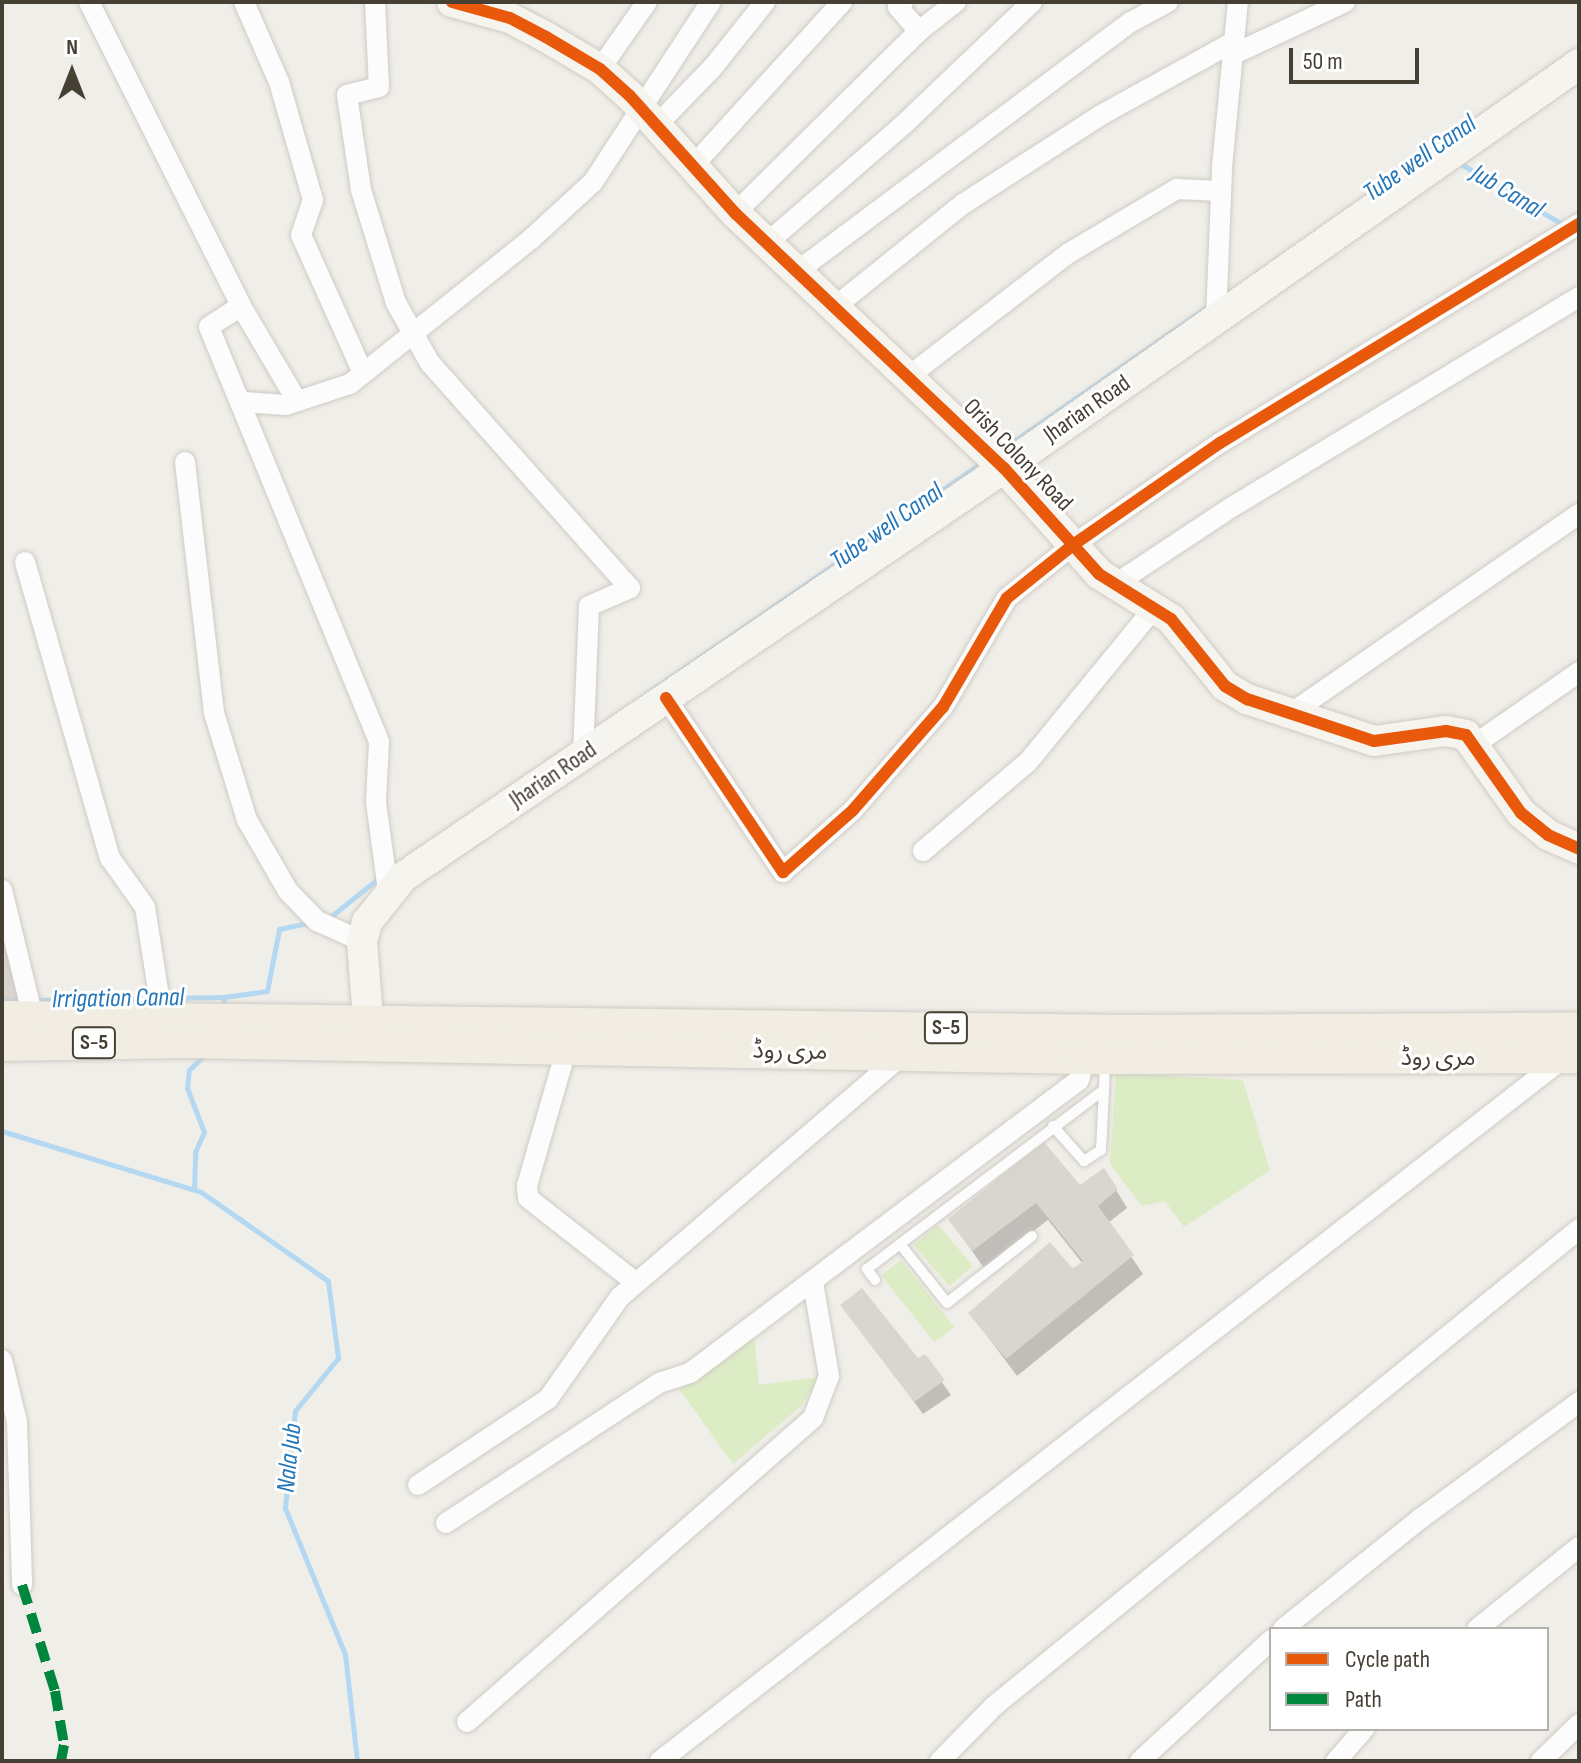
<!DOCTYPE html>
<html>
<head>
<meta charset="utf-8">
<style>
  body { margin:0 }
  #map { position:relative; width:1581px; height:1763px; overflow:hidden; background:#f0eee8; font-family:"Sofia Sans Condensed","Noto Sans Arabic",sans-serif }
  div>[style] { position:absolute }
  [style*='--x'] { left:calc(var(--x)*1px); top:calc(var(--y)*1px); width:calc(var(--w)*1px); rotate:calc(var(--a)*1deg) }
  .green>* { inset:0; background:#dcecc5 }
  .shadow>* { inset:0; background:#0003 }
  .stream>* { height:5px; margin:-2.5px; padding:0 2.5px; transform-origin:2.5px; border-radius:2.5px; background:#b4d8f1 }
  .building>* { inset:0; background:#d9d6d0 }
  .roads { filter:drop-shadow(0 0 2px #cecbc5) drop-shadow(0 0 2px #cecbc5) }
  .lane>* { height:10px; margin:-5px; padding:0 5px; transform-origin:5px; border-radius:5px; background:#fdfcfc }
  .street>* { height:20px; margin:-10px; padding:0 10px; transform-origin:10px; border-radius:10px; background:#fdfcfc }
  .secondary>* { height:30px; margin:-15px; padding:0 15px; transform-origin:15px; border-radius:15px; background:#f6f4ee }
  .primary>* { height:32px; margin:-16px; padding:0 16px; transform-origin:16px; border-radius:16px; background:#f1ede2 }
  .quiet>* { height:10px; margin-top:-5px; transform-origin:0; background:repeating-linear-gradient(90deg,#00873e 0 20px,transparent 0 30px) }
  .cycleway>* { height:12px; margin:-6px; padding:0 6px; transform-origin:6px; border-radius:6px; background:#e8590c }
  span { translate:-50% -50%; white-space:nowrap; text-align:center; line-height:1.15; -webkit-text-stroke:6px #fff; paint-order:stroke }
  .shield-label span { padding:2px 6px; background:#fff; border:2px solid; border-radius:6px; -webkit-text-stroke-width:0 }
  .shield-label { font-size:22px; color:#463f33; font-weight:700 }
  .street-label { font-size:24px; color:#463f33 }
  .water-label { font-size:26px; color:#2576b9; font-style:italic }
  .frame { position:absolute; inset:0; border:4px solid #463f33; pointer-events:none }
  .legend { position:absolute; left:1269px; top:1627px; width:280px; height:104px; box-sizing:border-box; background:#fff; border:2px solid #b5b2ad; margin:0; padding:10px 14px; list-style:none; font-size:24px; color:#463f33 }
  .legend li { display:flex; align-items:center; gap:16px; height:40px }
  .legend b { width:40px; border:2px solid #b5b2ad }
  .north { position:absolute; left:32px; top:32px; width:80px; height:80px; -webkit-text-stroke:6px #fff; paint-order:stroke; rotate:0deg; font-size:22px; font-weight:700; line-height:32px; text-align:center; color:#463f33 }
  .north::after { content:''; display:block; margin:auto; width:28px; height:36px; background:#463f33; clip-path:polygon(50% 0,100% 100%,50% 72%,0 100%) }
  .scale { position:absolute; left:1289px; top:48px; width:130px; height:36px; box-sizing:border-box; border:4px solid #463f33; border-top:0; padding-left:10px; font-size:24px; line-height:28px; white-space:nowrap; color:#463f33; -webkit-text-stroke:6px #fff; paint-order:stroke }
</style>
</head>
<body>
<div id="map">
  <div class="green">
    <div style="clip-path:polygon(1116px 1073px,1243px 1080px,1270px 1170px,1184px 1227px,1165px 1201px,1142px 1206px,1110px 1164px)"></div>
    <div style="clip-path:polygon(938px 1225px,973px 1266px,949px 1286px,914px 1245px)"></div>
    <div style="clip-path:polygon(901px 1260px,954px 1327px,934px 1342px,881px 1275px)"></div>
    <div style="clip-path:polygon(754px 1333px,759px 1385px,819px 1377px,802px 1405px,733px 1464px,679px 1389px)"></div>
  </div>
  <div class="shadow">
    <div style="clip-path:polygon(2px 907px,28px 1012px,2px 1012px)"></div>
    <div style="clip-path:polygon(1080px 1188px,1116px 1190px,1127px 1208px,1108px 1223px,1143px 1274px,1017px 1376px,970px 1313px,1083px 1264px,1048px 1220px,984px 1268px,950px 1220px)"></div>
    <div style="clip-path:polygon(843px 1306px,917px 1360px,924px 1357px,951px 1395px,923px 1414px)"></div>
  </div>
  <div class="stream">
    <div style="--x:1456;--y:161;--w:126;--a:30.7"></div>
    <div style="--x:1001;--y:450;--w:254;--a:-34.8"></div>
    <div style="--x:642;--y:697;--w:414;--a:-34.6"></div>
    <div style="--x:329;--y:918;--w:65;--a:-38.8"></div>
    <div style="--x:224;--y:997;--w:43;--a:-7.9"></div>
    <div style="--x:267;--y:991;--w:63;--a:-79"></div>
    <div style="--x:279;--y:929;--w:34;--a:-12"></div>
    <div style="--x:163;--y:998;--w:61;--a:-0.9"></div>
    <div style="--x:224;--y:997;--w:11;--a:90"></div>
    <div style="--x:2;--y:1000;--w:23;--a:0"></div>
    <div style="--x:35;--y:1000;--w:118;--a:-1"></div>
    <div style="--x:2;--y:1131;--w:208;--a:17"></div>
    <div style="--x:201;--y:1192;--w:155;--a:35"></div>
    <div style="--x:328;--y:1281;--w:78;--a:82.6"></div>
    <div style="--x:338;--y:1358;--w:68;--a:129.1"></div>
    <div style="--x:295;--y:1411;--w:98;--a:95.9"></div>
    <div style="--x:285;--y:1508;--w:158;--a:67.7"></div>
    <div style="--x:345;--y:1654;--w:108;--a:83.6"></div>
    <div style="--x:194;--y:1189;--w:37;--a:-88"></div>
    <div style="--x:195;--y:1152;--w:22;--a:-66"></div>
    <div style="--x:204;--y:1132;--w:47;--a:-111.1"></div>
    <div style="--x:187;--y:1088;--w:18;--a:-84"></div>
    <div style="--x:189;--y:1070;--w:20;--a:-45"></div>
  </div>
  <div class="building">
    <div style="clip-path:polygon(2px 919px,22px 999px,2px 999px)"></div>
    <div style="clip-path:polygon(1044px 1142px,1080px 1185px,1104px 1168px,1118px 1189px,1098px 1206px,1134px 1255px,1006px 1359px,968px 1313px,1050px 1242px,1073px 1269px,1083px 1261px,1036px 1203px,972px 1251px,948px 1219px)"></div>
    <div style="clip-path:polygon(862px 1288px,918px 1358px,925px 1354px,945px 1380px,914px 1402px,840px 1305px)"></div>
  </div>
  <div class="roads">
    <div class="lane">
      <div style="--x:1053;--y:1126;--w:47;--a:48.5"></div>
      <div style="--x:1084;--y:1161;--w:20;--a:-33"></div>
      <div style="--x:1101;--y:1150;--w:60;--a:-87.1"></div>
      <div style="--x:900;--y:1244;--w:75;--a:51.5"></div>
      <div style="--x:947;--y:1303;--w:108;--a:-38.2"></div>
      <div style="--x:875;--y:1280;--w:14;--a:-126"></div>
      <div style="--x:867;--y:1269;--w:297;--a:-37.1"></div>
      <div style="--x:1104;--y:1090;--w:30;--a:-88"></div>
    </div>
    <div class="street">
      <div style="--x:89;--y:2;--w:340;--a:63.4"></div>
      <div style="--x:241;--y:306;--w:38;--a:147"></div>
      <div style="--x:209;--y:327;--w:448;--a:67.7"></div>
      <div style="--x:379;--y:742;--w:60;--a:92.9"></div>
      <div style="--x:376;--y:802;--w:90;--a:82.3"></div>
      <div style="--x:244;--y:2;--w:87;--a:66.4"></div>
      <div style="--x:279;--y:82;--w:123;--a:73.9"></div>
      <div style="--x:313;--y:200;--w:37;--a:109"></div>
      <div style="--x:301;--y:235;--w:151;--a:65.8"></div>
      <div style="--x:375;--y:2;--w:85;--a:87.3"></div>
      <div style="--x:379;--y:87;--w:33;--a:166"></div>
      <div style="--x:347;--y:95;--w:96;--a:81.6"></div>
      <div style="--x:361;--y:190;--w:118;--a:72.8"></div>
      <div style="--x:396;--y:303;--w:69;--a:60.5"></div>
      <div style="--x:430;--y:363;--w:301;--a:48.4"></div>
      <div style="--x:630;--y:588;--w:45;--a:156.3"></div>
      <div style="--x:589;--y:606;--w:148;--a:92.3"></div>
      <div style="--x:903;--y:2;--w:7;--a:135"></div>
      <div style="--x:898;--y:7;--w:32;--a:49"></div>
      <div style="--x:1234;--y:54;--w:123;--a:-25.1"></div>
      <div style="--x:600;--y:69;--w:82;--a:-55"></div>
      <div style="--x:656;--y:126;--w:82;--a:-46"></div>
      <div style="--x:713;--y:67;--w:83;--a:-51.3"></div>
      <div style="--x:692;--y:167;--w:223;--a:-47.7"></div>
      <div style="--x:735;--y:213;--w:259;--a:-44.7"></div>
      <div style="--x:919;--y:31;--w:47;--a:-38.1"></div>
      <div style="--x:768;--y:242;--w:179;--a:-40.9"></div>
      <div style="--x:903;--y:125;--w:178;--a:-43.6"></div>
      <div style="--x:799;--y:270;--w:414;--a:-36.8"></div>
      <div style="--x:1131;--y:22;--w:42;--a:-28.4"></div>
      <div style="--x:241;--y:306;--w:110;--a:59.5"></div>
      <div style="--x:836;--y:306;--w:163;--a:-38.8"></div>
      <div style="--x:963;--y:204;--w:164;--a:-32.8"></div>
      <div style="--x:1101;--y:115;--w:153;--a:-28.9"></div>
      <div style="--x:1216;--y:319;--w:152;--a:-87.7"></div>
      <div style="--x:1222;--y:167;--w:166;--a:-84.5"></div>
      <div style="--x:909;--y:376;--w:202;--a:-37.6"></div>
      <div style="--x:1069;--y:253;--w:126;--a:-30.7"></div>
      <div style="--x:1177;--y:189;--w:44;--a:2.6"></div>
      <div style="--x:243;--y:402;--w:43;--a:4"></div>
      <div style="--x:286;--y:405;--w:67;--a:-18.2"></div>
      <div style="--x:350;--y:384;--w:232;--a:-38.7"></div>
      <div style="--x:531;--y:239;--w:84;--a:-42.6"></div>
      <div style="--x:593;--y:182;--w:215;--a:-56.8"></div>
      <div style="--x:185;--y:462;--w:253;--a:83.4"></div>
      <div style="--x:214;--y:713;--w:112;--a:72.9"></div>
      <div style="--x:247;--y:820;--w:82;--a:60"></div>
      <div style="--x:288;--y:891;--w:42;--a:46"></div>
      <div style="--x:317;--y:921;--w:49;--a:24"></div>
      <div style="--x:25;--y:562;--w:308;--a:74"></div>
      <div style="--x:110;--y:858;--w:60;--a:54.5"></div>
      <div style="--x:145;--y:907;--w:110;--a:81.1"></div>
      <div style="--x:1114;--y:585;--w:141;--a:-33.5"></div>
      <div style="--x:1232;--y:507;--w:406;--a:-31.2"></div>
      <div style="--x:666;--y:698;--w:210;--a:56.1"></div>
      <div style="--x:783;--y:872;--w:94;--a:-41.5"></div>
      <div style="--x:853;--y:810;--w:137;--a:-48.9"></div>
      <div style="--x:943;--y:707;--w:126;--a:-59.6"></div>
      <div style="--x:1007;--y:598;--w:85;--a:-38.8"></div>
      <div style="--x:1073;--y:545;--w:179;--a:-34.8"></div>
      <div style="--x:1220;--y:443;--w:421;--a:-31.4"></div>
      <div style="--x:1290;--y:714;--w:351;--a:-34.7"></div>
      <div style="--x:1474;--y:745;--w:128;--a:-34.8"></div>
      <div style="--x:923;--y:851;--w:138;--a:-40.3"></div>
      <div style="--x:1028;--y:762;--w:200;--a:-50.7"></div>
      <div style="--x:2;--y:890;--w:131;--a:76.3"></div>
      <div style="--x:567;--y:1047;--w:145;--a:106.1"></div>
      <div style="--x:527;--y:1186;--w:12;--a:85"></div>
      <div style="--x:528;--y:1198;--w:136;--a:38.1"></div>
      <div style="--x:2;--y:1360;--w:64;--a:76.4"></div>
      <div style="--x:17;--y:1422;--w:163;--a:88.2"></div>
      <div style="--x:418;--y:1485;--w:156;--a:-33.5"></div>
      <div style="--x:548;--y:1399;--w:125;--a:-54.8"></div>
      <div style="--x:620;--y:1297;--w:372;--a:-40.6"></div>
      <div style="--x:446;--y:1523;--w:255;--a:-33.3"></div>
      <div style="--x:659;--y:1383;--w:33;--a:-18"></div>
      <div style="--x:690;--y:1373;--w:487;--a:-37"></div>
      <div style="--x:1079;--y:1080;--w:23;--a:-75"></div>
      <div style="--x:1283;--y:1629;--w:176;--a:-38.8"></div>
      <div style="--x:1420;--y:1519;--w:197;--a:-36.3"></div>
      <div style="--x:1477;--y:1629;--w:131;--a:-38.8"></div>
      <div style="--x:467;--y:1722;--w:461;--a:-41.3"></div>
      <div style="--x:813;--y:1418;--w:45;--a:-69.1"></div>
      <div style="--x:829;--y:1376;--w:95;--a:-99.7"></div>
      <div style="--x:660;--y:1761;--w:1147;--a:-37.88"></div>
      <div style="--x:940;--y:1761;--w:77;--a:-45.5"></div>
      <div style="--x:994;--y:1706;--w:755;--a:-39.19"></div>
      <div style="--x:1140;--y:1761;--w:178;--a:-42.7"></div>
      <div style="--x:1336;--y:1761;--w:43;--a:-48.8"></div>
      <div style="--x:1541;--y:1761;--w:53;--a:-44.2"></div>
    </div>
    <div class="secondary">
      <div style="--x:452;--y:2;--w:60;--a:15.4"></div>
      <div style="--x:510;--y:18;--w:41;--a:27.8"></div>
      <div style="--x:546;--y:37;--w:63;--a:30.7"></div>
      <div style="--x:600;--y:69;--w:40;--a:42"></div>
      <div style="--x:630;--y:96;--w:157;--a:48.1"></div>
      <div style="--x:735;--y:213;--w:371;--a:43.5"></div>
      <div style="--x:1004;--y:468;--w:142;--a:48.1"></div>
      <div style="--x:1099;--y:574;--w:85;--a:32"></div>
      <div style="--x:1171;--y:619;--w:86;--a:51.1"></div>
      <div style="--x:1225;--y:686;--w:26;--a:31"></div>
      <div style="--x:1247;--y:699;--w:134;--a:18.3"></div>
      <div style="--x:1374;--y:741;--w:73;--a:-7.9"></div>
      <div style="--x:1446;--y:731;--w:20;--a:11"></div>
      <div style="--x:1466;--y:735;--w:95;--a:54.8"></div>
      <div style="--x:1521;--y:813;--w:35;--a:39"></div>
      <div style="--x:1548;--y:835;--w:34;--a:24"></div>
      <div style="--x:368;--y:1019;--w:78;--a:-94.4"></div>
      <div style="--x:362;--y:941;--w:20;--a:-75"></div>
      <div style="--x:367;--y:922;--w:58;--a:-51.3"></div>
      <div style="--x:403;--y:877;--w:727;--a:-34.24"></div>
      <div style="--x:1004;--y:468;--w:703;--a:-35.09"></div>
    </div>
    <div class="primary">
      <div style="--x:2;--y:1017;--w:1123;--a:0.71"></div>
      <div style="--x:1125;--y:1031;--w:454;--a:-0.3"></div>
      <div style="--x:2;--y:1045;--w:183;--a:-0.9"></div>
      <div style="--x:185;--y:1042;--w:900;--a:1.02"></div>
      <div style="--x:1085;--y:1058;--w:494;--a:-0.1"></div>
    </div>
  </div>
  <div class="quiet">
    <div style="--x:22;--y:1585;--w:111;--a:72.7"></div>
    <div style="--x:55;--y:1691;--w:55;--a:80.5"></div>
    <div style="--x:64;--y:1745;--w:16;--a:101"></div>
  </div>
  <div class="cycleway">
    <div style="--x:452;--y:2;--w:60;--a:15.4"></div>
    <div style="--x:510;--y:18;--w:41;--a:27.8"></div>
    <div style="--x:546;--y:37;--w:63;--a:30.7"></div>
    <div style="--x:600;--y:69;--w:40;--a:42"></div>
    <div style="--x:630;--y:96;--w:157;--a:48.1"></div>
    <div style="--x:735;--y:213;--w:371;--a:43.5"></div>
    <div style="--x:1004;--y:468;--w:142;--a:48.1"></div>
    <div style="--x:1099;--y:574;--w:85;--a:32"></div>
    <div style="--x:1171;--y:619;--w:86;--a:51.1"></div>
    <div style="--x:1225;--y:686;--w:26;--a:31"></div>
    <div style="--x:1247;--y:699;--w:134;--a:18.3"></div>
    <div style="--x:1374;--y:741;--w:73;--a:-7.9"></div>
    <div style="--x:1446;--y:731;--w:20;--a:11"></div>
    <div style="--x:1466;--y:735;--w:95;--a:54.8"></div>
    <div style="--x:1521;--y:813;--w:35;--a:39"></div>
    <div style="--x:1548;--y:835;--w:34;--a:24"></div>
    <div style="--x:666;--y:698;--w:210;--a:56.1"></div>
    <div style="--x:783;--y:872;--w:94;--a:-41.5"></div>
    <div style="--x:853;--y:810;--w:137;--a:-48.9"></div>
    <div style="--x:943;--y:707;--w:126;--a:-59.6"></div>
    <div style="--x:1007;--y:598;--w:85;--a:-38.8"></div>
    <div style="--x:1073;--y:545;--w:179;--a:-34.8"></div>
    <div style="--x:1220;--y:443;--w:421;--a:-31.4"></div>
  </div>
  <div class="shield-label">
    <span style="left:946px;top:1028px">S-5</span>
    <span style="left:94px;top:1043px">S-5</span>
  </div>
  <div class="street-label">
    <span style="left:1087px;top:409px;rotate:-35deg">Jharian Road</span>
    <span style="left:1018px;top:455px;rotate:46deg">Orish Colony Road</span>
    <span style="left:553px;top:775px;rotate:-34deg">Jharian Road</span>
    <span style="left:790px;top:1051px;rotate:1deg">مری روڈ</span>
    <span style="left:1438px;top:1058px">مری روڈ</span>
  </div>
  <div class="water-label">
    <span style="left:1420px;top:159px;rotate:-35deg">Tube well Canal</span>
    <span style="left:1507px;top:192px;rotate:31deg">Jub Canal</span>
    <span style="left:887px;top:527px;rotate:-35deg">Tube well Canal</span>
    <span style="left:118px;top:999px;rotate:-1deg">Irrigation Canal</span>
    <span style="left:290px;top:1458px;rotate:-84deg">Nala Jub</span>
  </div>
  <div class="frame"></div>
  <ul class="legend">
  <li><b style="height:10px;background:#e8590c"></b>Cycle path</li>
  <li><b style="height:10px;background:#00873e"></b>Path</li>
  </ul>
  <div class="north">N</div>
  <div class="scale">50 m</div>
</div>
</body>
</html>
